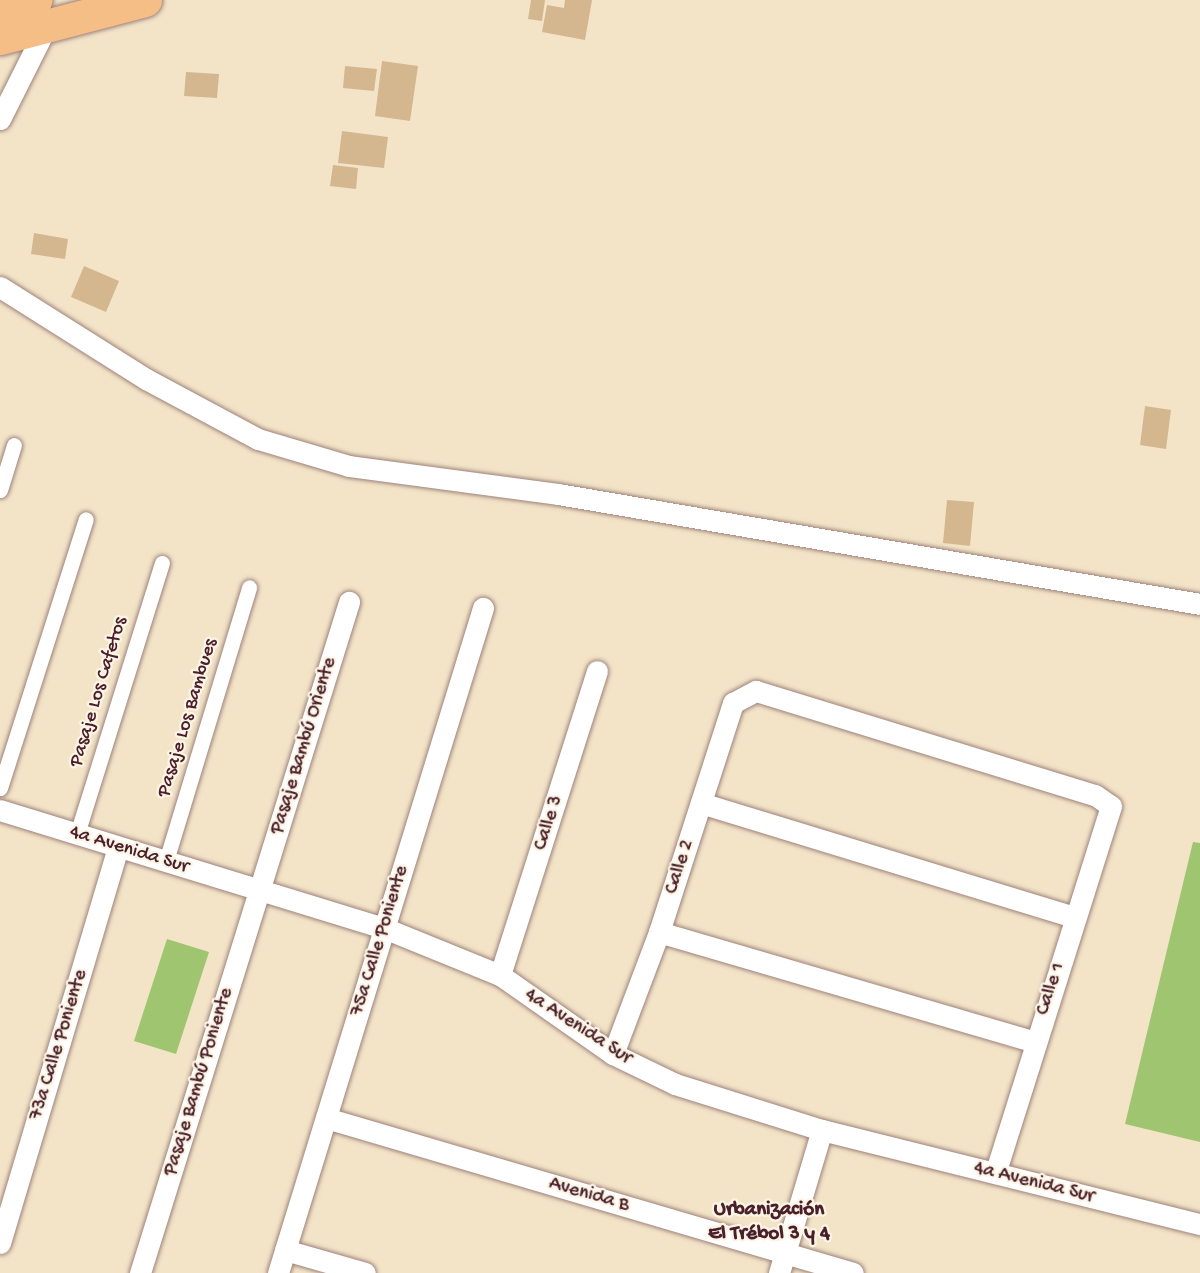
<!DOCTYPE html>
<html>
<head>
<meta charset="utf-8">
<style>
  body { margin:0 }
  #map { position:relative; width:1200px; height:1273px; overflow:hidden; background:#f3e4c8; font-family:"Gochi Hand",sans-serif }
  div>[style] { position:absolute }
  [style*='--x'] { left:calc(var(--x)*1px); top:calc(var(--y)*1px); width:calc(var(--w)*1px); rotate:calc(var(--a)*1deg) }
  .green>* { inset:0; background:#a0c570 }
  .building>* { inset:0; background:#d4b68f }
  .roads { filter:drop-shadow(0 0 2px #9e827a) drop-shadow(0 0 2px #9e827a) }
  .pedestrian>* { height:15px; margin:-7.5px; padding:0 7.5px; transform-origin:7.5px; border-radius:7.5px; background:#fff }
  .minor>* { height:21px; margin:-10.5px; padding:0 10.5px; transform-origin:10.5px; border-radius:10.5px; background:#fff }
  .trunk>* { height:33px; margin:-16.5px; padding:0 16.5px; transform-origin:16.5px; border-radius:16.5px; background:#f6be87 }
  span { translate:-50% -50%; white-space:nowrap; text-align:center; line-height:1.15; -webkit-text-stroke:4.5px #fcf5e5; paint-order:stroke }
  .street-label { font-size:20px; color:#4a1f2b }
  .neighbourhood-label { font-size:21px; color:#4a1f2b; font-weight:700 }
</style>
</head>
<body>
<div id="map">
  <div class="green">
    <div style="clip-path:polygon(1193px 842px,1200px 843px,1200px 1142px,1125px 1124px)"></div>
    <div style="clip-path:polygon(167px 939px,209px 952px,176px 1054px,134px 1041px)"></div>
  </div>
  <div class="building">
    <div style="clip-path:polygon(531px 0,545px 0,542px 21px,528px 19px)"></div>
    <div style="clip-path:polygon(565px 0,592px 0,585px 40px,542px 32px,547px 5px,564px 8px)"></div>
    <div style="clip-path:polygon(382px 61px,418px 66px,410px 121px,375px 116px)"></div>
    <div style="clip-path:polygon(345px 66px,377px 69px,374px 91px,343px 88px)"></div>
    <div style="clip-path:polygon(186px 72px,219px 74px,217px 98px,184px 96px)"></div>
    <div style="clip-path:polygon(342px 131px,388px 137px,384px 168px,338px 163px)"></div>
    <div style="clip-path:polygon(333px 165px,358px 168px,356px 189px,330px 186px)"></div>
    <div style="clip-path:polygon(34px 233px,68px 239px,65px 259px,31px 254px)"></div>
    <div style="clip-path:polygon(84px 266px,119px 281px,106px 312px,71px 297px)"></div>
    <div style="clip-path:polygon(1145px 406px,1171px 410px,1166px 449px,1140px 445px)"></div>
    <div style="clip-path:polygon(947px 500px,974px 502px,970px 546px,943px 543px)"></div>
  </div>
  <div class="roads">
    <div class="pedestrian">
      <div style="--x:0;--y:490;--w:47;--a:-72.7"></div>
      <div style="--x:0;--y:788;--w:282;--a:-72.3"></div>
      <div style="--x:77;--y:834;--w:284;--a:-72.6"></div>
      <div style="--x:166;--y:861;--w:286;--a:-73.1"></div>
    </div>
    <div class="minor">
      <div style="--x:0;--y:119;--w:101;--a:-63.4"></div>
      <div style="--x:0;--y:287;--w:173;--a:32.2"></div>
      <div style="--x:146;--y:379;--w:127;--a:28.2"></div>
      <div style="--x:258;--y:439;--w:95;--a:16.5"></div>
      <div style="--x:349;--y:466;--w:211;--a:7.6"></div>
      <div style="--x:558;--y:494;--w:651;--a:9.72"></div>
      <div style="--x:701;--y:803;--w:391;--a:17"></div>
      <div style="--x:0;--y:810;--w:402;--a:17.1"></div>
      <div style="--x:384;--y:928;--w:125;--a:22.1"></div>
      <div style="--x:500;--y:975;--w:138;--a:35"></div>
      <div style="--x:613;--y:1054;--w:69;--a:25.8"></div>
      <div style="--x:675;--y:1084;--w:154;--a:17.4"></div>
      <div style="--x:822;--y:1130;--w:390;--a:14"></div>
      <div style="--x:659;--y:932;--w:391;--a:16.3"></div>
      <div style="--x:500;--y:975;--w:319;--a:-72.3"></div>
      <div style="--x:613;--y:1054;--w:130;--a:-69.3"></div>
      <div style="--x:659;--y:932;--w:241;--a:-72.1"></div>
      <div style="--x:733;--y:703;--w:26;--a:-28"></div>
      <div style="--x:756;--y:691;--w:355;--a:17.1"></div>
      <div style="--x:1095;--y:795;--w:19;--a:35"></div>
      <div style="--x:1111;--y:806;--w:385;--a:107.5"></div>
      <div style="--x:326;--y:1118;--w:549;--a:16.39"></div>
      <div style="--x:0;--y:1243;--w:413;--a:-73.4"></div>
      <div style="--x:285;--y:1250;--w:83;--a:16"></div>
      <div style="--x:140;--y:1273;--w:703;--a:-72.7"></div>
      <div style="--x:278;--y:1273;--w:696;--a:-72.87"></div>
      <div style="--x:779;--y:1273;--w:149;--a:-73.3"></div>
    </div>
    <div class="trunk">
      <div style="--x:0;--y:6;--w:36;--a:-10"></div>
      <div style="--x:0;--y:38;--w:150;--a:-14.7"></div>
    </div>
  </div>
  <div class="street-label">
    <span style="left:99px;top:692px;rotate:-73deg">Pasaje Los Cafetos</span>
    <span style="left:188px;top:718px;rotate:-73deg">Pasaje Los Bambues</span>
    <span style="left:304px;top:746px;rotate:-73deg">Pasaje Bambú Oriente</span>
    <span style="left:549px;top:823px;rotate:-72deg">Calle 3</span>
    <span style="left:129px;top:850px;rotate:17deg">4a Avenida Sur</span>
    <span style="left:680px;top:867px;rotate:-72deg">Calle 2</span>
    <span style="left:380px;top:941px;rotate:-73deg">75a Calle Poniente</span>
    <span style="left:1051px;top:989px;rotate:-72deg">Calle 1</span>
    <span style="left:578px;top:1027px;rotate:33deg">4a Avenida Sur</span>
    <span style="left:59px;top:1045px;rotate:-73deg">73a Calle Poniente</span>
    <span style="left:199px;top:1082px;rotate:-73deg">Pasaje Bambú Poniente</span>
    <span style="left:1034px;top:1183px;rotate:14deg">4a Avenida Sur</span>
    <span style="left:589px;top:1195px;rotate:16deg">Avenida B</span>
  </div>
  <div class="neighbourhood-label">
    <span style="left:769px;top:1223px">Urbanización<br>El Trébol 3 y 4</span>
  </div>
</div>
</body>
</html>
